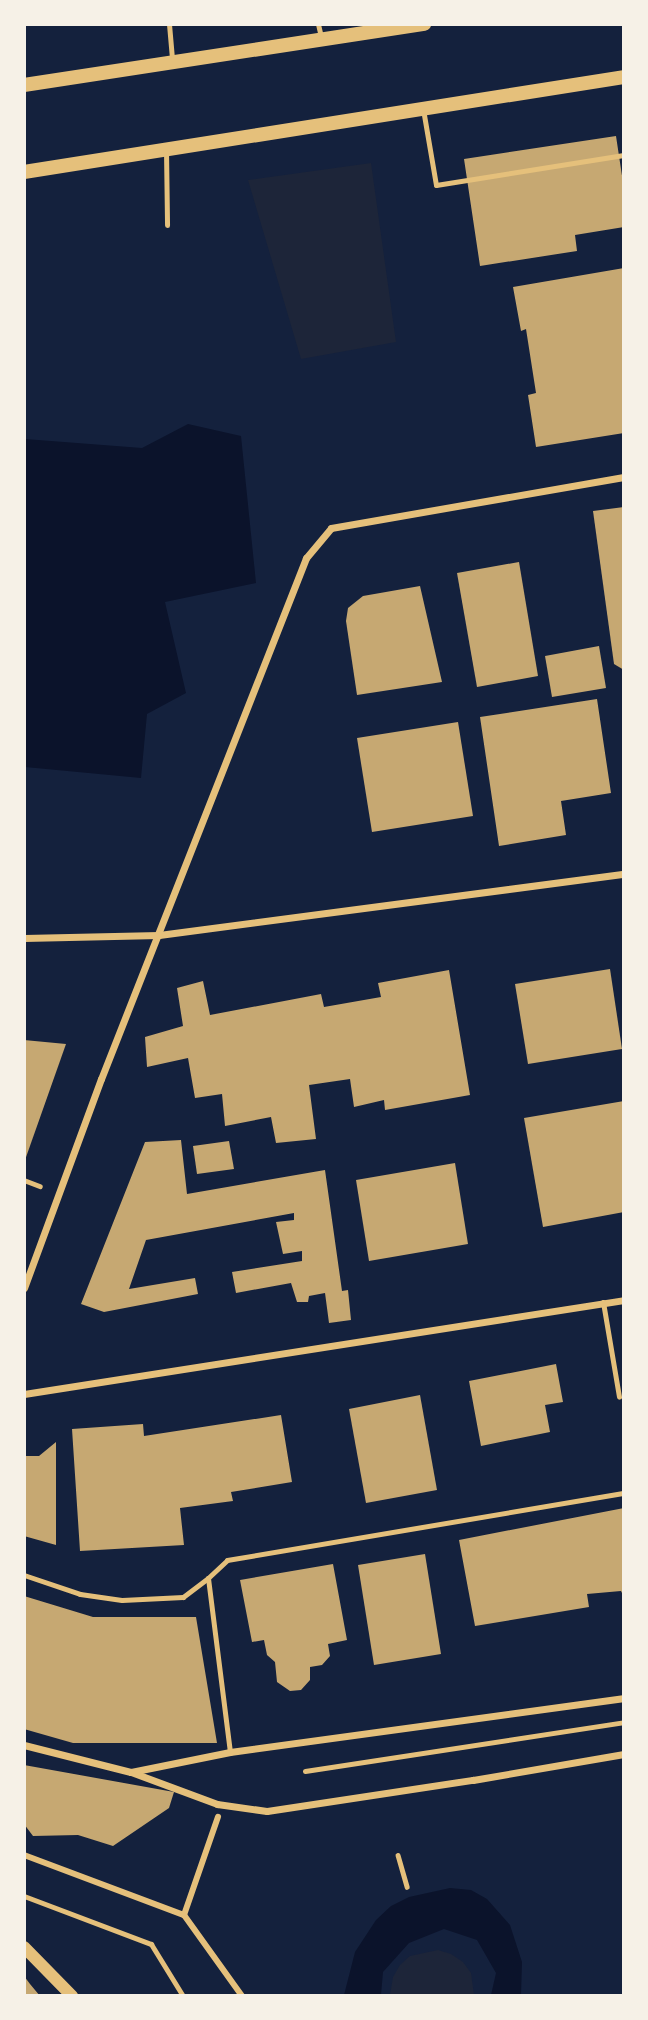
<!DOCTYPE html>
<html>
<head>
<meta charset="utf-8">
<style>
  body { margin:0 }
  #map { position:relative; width:648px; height:2020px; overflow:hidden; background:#14213d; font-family:Mulish,sans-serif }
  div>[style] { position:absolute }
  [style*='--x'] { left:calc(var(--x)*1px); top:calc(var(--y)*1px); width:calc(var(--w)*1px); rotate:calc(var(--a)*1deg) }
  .green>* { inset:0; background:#1d2539 }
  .water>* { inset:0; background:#0b132b }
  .building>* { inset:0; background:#c6a872 }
  .path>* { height:4.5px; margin:-2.25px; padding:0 2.25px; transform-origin:2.25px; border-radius:2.25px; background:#e5c07b }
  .service>* { height:5px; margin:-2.5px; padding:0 2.5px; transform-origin:2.5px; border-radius:2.5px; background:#e5c07b }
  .pedestrian>* { height:6px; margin:-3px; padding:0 3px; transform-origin:3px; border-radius:3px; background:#e5c07b }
  .minor>* { height:7px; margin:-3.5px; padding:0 3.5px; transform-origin:3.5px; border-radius:3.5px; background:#e5c07b }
  .tertiary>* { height:12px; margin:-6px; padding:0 6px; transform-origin:6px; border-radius:6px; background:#e5c07b }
  .secondary>* { height:14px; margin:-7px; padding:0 7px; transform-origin:7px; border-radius:7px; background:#e5c07b }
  span { translate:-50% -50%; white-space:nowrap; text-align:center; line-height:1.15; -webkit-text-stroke:7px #f6f1e7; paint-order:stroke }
  .frame { position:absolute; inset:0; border:26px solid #f6f1e7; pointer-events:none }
</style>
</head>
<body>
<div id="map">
  <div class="green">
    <div style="clip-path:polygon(371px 163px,396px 342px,301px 359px,248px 180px)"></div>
    <div style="clip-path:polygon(438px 1950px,451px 1954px,463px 1962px,471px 1973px,474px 1995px,390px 1995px,393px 1977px,400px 1965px,410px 1956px)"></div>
  </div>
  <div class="water">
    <div style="clip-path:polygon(188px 424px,241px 436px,256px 583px,165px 602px,186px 693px,147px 714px,141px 778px,25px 767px,25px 439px,142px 448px)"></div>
    <div style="clip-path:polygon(450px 1888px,471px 1890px,487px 1899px,510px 1925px,522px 1962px,521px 1995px,491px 1995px,496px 1973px,477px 1940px,444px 1929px,409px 1943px,383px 1972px,381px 1995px,344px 1995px,355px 1952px,376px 1920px,391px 1906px,409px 1897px)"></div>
  </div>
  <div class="building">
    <div style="clip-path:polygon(616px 136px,624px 189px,624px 227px,575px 235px,577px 251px,480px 266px,464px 159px)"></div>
    <div style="clip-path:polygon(624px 268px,624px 433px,536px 447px,528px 395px,536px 393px,526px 329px,521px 331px,513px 287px)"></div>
    <div style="clip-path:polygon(624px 507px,624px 670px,614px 664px,593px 511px)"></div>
    <div style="clip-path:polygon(519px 562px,538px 676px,477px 687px,457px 573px)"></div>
    <div style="clip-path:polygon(420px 586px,442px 682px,357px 695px,346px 621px,348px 608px,363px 596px)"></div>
    <div style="clip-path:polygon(599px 646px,606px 688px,552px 697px,545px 656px)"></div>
    <div style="clip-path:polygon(597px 699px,611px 793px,561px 801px,566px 835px,499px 846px,480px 717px)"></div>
    <div style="clip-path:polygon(458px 722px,473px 816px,372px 832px,357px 738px)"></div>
    <div style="clip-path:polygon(610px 969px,622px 1049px,528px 1064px,515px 984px)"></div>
    <div style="clip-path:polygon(449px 970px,470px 1095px,385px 1110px,384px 1100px,354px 1107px,350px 1079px,309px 1085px,316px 1139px,276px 1143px,271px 1117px,225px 1126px,222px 1094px,195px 1098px,188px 1058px,147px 1067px,145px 1037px,183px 1026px,177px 988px,203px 981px,210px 1015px,321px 994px,324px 1007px,381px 997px,378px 983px)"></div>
    <div style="clip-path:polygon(24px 1040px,66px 1044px,25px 1160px,24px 1160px)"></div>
    <div style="clip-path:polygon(624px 1101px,624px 1212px,543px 1227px,524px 1118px)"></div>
    <div style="clip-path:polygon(181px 1140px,187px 1194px,325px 1170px,342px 1291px,348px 1290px,351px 1320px,329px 1323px,325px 1293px,309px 1296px,308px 1302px,297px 1302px,291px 1283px,236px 1293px,232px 1272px,302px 1261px,302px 1251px,283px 1254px,276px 1222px,294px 1220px,294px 1213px,146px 1240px,129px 1289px,195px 1278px,198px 1294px,104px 1312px,81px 1304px,145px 1142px)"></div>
    <div style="clip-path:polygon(229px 1141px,234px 1169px,197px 1174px,193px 1146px)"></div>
    <div style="clip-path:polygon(455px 1163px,468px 1244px,369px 1261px,356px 1180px)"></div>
    <div style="clip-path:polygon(556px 1364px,563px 1402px,545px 1405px,550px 1432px,481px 1446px,469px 1381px)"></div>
    <div style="clip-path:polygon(420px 1395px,437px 1490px,366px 1503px,349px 1409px)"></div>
    <div style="clip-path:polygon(281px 1415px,292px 1482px,231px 1492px,233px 1501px,180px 1508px,184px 1545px,80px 1551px,72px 1429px,143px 1424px,144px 1436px)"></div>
    <div style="clip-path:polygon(56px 1442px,56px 1545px,24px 1536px,24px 1456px,39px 1456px)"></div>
    <div style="clip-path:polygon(624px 1508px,624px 1597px,621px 1591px,587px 1594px,589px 1607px,475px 1626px,459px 1540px)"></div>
    <div style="clip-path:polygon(425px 1554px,441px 1654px,374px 1665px,358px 1565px)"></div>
    <div style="clip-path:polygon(333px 1564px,347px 1640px,328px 1644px,330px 1656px,322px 1665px,310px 1667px,310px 1680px,301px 1690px,290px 1691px,277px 1682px,275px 1662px,267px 1655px,264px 1640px,252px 1642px,240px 1580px)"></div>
    <div style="clip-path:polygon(24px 1596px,93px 1617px,196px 1617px,217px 1743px,73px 1743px,24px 1729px)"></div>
    <div style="clip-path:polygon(24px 1765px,174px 1792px,169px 1808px,113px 1846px,78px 1835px,33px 1836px,24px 1824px)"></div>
    <div style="clip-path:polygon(24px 1976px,30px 1984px,40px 1996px,24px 1996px)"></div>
  </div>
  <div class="path">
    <div style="--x:24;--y:1180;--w:17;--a:21"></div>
    <div style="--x:398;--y:1855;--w:33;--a:74"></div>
  </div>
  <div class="service">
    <div style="--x:169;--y:24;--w:36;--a:85"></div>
    <div style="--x:318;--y:24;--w:13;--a:77"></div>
    <div style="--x:423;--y:109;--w:77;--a:80.3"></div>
    <div style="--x:436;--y:185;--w:190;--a:-9.1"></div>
    <div style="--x:166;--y:150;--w:75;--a:89.2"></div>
    <div style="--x:603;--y:1302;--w:96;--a:80.4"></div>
    <div style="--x:24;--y:1575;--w:59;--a:18.7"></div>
    <div style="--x:80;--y:1594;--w:42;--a:8.1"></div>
    <div style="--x:122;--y:1600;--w:61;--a:-2.8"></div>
    <div style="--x:183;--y:1597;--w:31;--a:-37"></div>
    <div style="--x:208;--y:1578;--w:175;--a:82.8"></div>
    <div style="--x:208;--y:1578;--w:26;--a:-43"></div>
    <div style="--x:227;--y:1560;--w:403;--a:-9.6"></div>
    <div style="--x:305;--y:1771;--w:323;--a:-8.7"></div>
    <div style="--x:24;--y:1896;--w:136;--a:20.7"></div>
    <div style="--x:151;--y:1944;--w:61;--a:58.4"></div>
  </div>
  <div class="pedestrian">
    <div style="--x:24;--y:1855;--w:171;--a:20.6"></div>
    <div style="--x:184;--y:1915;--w:100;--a:54.4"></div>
    <div style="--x:184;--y:1915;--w:104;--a:-70.9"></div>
  </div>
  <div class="minor">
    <div style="--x:24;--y:938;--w:135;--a:-1.3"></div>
    <div style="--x:159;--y:935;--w:469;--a:-7.5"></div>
    <div style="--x:24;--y:1288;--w:223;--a:-69.8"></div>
    <div style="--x:101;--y:1079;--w:560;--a:-68.52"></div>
    <div style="--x:306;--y:558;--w:39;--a:-50"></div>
    <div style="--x:331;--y:528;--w:297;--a:-9.9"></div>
    <div style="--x:24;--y:1394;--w:607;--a:-8.9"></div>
    <div style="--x:24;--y:1745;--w:110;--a:14.2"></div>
    <div style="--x:131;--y:1772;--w:101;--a:-11.4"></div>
    <div style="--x:230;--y:1752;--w:398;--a:-7.8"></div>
    <div style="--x:131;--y:1772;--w:92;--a:20.4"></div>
    <div style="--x:217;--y:1804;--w:50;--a:8"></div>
    <div style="--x:267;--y:1811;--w:208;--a:-8.6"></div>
    <div style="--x:473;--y:1780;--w:153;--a:-9.8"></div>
  </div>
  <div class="tertiary">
    <div style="--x:24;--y:1947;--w:69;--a:45.6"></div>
  </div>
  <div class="secondary">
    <div style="--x:24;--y:85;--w:405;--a:-8.7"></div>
    <div style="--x:24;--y:172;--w:607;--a:-9"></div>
  </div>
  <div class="frame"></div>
</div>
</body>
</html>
